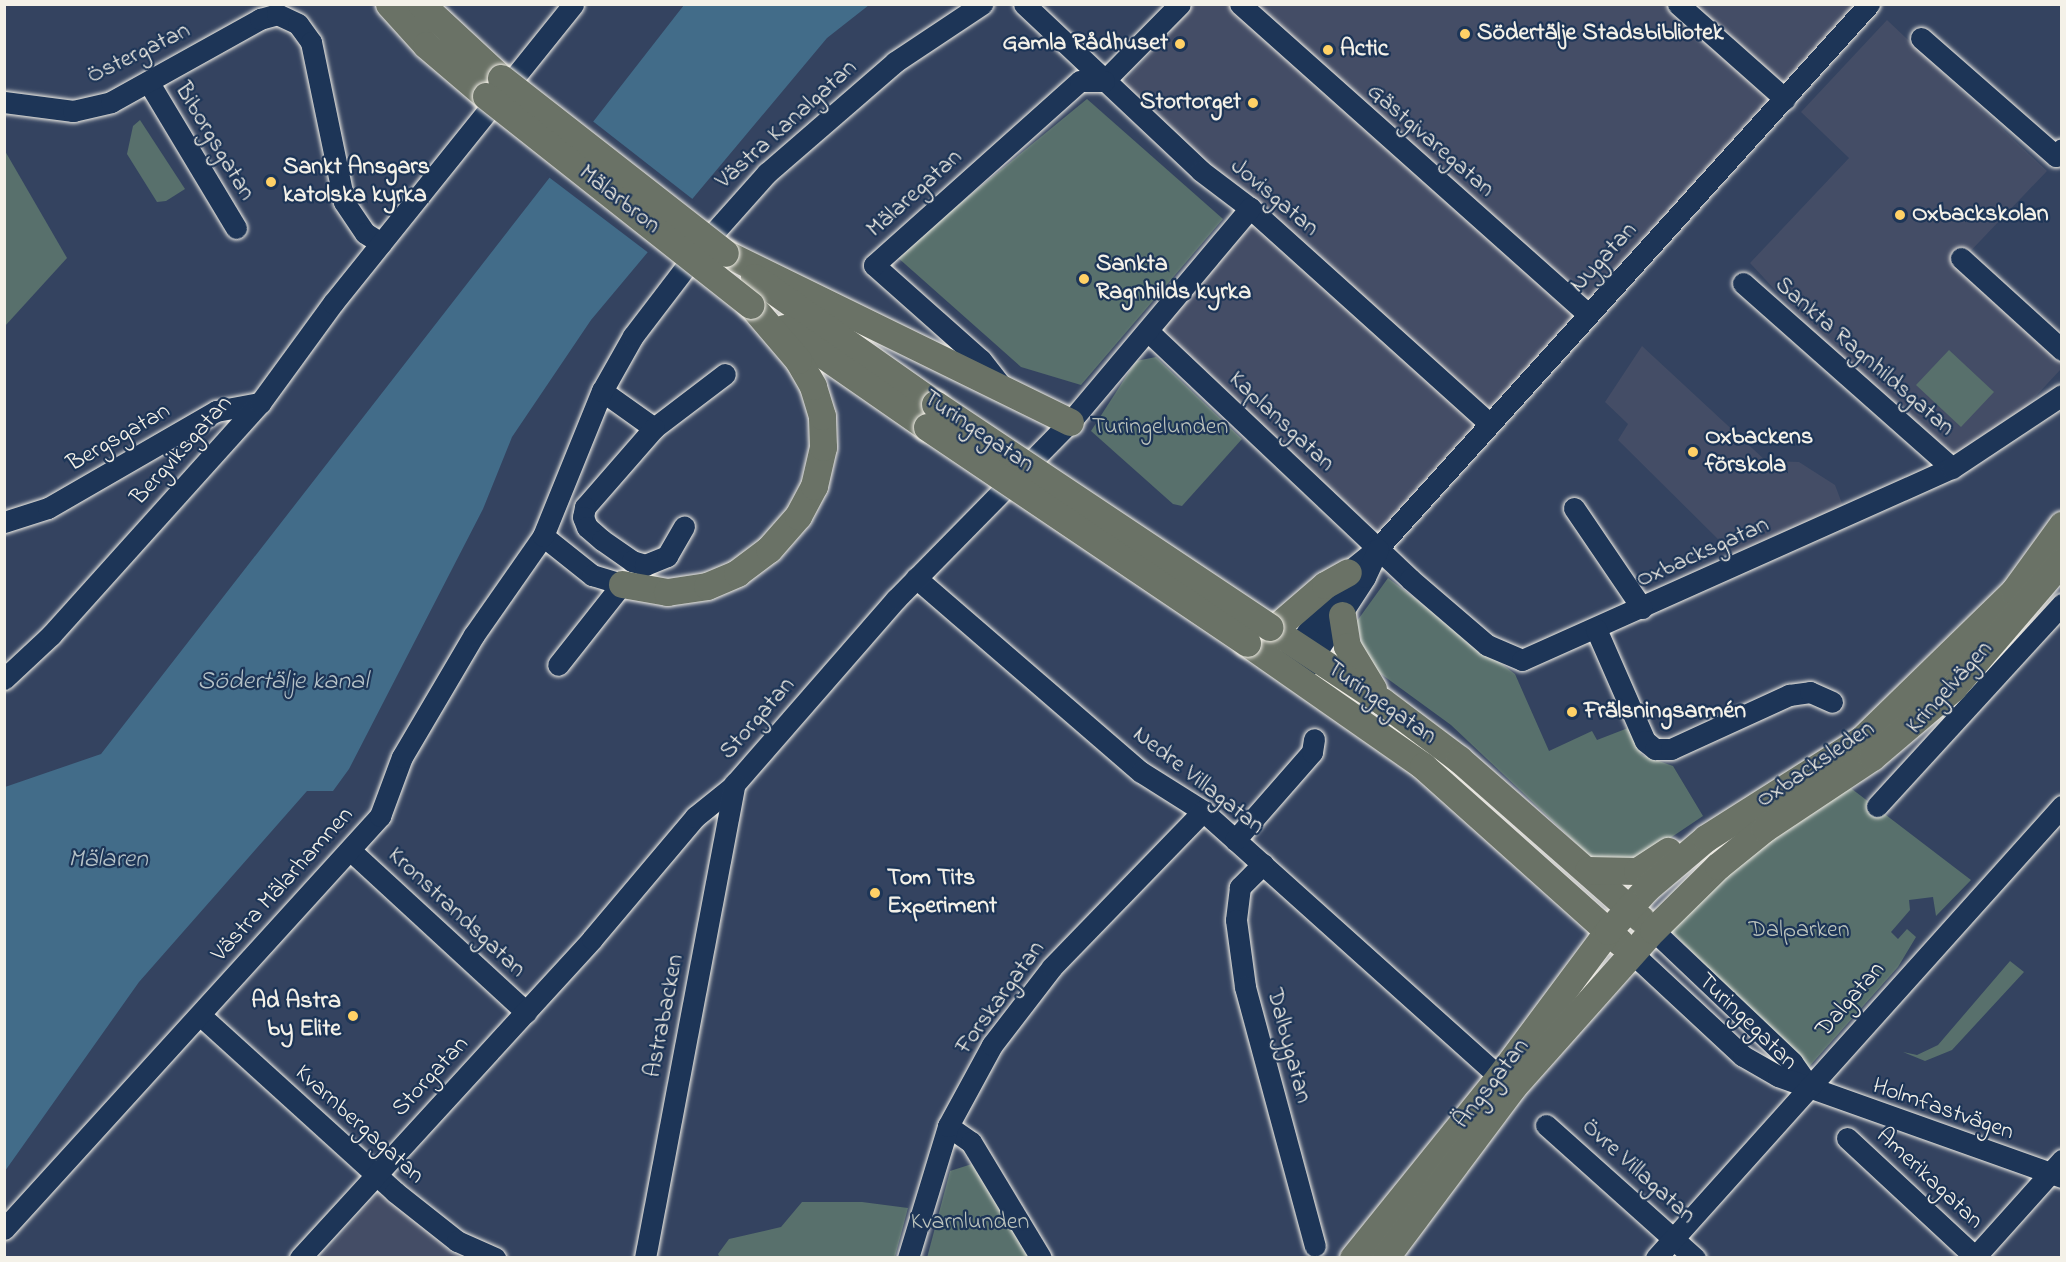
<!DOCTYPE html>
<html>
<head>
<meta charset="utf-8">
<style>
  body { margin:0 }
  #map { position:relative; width:2066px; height:1262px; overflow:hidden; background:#344360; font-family:"Indie Flower",sans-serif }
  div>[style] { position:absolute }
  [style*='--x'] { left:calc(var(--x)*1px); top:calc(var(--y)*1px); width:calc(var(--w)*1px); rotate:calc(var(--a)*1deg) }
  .built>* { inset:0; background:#444d66 }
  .green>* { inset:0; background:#58706c }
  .water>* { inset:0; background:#426c89 }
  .pier>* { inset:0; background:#344360 }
  .roads { filter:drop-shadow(0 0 2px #f4f1e8) drop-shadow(0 0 2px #f4f1e8) }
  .minor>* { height:21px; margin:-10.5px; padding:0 10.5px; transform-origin:10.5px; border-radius:10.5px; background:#1d3557 }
  .major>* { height:27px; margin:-13.5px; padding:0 13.5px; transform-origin:13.5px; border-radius:13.5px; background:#6a7266 }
  .bridges { filter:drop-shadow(0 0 2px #f4f1e8) drop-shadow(0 0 2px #f4f1e8) }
  .major-bridge>* { height:27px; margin:-13.5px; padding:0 13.5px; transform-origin:13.5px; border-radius:13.5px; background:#6a7266 }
  .dots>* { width:16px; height:16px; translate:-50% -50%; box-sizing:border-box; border:3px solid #1d3557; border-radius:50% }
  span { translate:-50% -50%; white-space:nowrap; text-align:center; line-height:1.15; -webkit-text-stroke:4.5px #1d3557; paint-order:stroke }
  .poi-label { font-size:24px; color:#f4f1e8; font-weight:700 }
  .left { translate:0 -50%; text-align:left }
  .right { translate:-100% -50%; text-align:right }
  .street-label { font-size:24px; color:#f4f1e8 }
  .park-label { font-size:24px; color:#bdc4bd }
  .water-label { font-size:26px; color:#b6c2c7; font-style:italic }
  .frame { position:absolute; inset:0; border:6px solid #f4f1e8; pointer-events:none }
</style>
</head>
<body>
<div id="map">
  <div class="built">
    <div style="clip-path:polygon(1194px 5px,1860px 5px,1380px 533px,1145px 327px,1248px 202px,1122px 85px)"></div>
    <div style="clip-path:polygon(1887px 20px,2047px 171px,1962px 260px,2061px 354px,2061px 369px,1968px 469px,1815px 333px,1750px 263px,1849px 158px,1801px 112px)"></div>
    <div style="clip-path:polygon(1642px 346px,1766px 461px,1799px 462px,1835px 485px,1843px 506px,1733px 554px,1618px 440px,1628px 424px,1605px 402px)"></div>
    <div style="clip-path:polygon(381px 1190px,452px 1253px,461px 1257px,320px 1258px)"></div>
  </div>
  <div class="green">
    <div style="clip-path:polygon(1087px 99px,1223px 219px,1081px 385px,1021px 367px,896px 256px)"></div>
    <div style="clip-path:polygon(140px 120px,185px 189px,166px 201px,157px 202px,127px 154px,133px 126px)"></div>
    <div style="clip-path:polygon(5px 151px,67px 258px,5px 326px,4px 326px)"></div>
    <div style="clip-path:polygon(1949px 350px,1994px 392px,1961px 427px,1916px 385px)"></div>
    <div style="clip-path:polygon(1156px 357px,1242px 439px,1182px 506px,1173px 504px,1091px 431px,1136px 361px)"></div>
    <div style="clip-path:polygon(1388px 578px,1515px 674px,1549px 751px,1592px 731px,1597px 740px,1628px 728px,1642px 755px,1673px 766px,1703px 816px,1639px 859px,1595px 861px,1451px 725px,1366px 663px,1357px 621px)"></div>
    <div style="clip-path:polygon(1848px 786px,1971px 880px,1936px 916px,1933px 897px,1909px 900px,1910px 910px,1891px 932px,1898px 939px,1907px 929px,1916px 937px,1898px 967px,1808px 1068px,1668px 928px,1735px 862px)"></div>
    <div style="clip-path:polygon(2010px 961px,2024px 972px,1952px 1050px,1925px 1061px,1903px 1052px,1917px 1055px,1938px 1045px)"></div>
    <div style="clip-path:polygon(972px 1164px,1031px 1257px,927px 1258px,950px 1171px)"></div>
    <div style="clip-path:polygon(802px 1202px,862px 1202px,908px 1208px,895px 1257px,720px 1258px,718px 1254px,729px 1239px,781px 1227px)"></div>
  </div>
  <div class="water">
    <div style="clip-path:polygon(684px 5px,869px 5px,827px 38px,591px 320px,512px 437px,483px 509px,349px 769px,333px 791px,307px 791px,139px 982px,5px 1171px,5px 787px,101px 754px)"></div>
  </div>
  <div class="pier">
    <div style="clip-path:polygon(590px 119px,695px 201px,650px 254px,546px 175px)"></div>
  </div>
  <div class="roads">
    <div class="minor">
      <div style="--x:1024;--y:4;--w:243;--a:43.3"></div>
      <div style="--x:1201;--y:171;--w:61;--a:37.1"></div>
      <div style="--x:1250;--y:208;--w:321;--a:42"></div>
      <div style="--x:1240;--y:4;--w:465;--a:41.7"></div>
      <div style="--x:1678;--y:4;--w:143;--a:41.6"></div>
      <div style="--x:1921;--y:38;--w:179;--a:41.2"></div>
      <div style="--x:2056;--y:156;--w:9;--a:-49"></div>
      <div style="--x:1104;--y:81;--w:108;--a:-45.4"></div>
      <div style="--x:149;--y:83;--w:169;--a:59"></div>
      <div style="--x:4;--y:102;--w:70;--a:7.4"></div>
      <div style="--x:73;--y:111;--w:39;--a:-13"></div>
      <div style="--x:111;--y:102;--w:171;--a:-29.1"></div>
      <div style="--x:260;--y:19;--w:18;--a:-16"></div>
      <div style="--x:277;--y:14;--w:23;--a:25"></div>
      <div style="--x:298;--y:24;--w:22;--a:54"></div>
      <div style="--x:311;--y:42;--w:163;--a:78.3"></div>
      <div style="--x:344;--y:202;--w:37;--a:56"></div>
      <div style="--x:365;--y:233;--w:19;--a:32"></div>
      <div style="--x:1961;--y:258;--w:137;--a:42.3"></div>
      <div style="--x:1743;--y:283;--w:279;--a:41.5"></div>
      <div style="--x:1149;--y:332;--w:359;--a:43.4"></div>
      <div style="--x:1410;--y:579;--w:101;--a:40.6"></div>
      <div style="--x:1487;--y:645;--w:38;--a:23"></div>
      <div style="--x:1522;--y:660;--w:471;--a:-24.1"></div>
      <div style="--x:1952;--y:468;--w:132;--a:-33.6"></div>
      <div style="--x:1003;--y:388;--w:36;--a:-128"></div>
      <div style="--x:981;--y:360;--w:143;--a:-138.4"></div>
      <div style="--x:874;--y:265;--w:276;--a:-41.8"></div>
      <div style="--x:1080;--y:81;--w:24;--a:0"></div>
      <div style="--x:602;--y:391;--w:64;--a:35.4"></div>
      <div style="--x:654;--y:428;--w:89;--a:-37.3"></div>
      <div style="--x:654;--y:428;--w:105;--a:131.1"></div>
      <div style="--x:585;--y:507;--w:10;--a:101"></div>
      <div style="--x:583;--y:517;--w:11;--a:68"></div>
      <div style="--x:587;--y:527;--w:20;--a:41"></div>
      <div style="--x:602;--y:540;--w:37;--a:35"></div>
      <div style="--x:632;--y:561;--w:14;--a:17"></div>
      <div style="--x:645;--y:565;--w:24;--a:-22"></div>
      <div style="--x:667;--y:556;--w:34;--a:-60"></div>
      <div style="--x:1574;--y:508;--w:121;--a:55.8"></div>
      <div style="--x:4;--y:522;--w:46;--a:-17.7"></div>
      <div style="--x:48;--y:508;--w:194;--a:-30"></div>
      <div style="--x:216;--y:411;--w:45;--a:-10.3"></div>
      <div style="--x:543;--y:536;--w:63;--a:38.5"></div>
      <div style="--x:592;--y:575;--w:31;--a:17"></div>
      <div style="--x:622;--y:584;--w:103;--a:128.3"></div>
      <div style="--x:916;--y:578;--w:297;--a:40.8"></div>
      <div style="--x:1141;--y:772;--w:73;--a:32.2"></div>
      <div style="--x:1203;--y:811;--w:398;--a:41.9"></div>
      <div style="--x:1596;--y:629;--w:122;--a:66.4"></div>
      <div style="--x:1645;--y:741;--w:13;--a:39"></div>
      <div style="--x:1655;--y:749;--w:16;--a:0"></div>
      <div style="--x:1671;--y:749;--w:130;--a:-24.6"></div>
      <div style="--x:1789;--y:695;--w:21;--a:-8"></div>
      <div style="--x:1810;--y:692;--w:24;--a:24"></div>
      <div style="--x:1290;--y:657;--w:103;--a:-55.7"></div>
      <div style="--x:1348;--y:572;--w:38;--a:-39"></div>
      <div style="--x:1378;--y:548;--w:733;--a:-47.93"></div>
      <div style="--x:1306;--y:668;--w:108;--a:-57"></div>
      <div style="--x:1365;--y:577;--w:31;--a:-65"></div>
      <div style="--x:4;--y:679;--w:64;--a:-43.1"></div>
      <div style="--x:51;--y:635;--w:312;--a:-48"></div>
      <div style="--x:260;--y:403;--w:124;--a:-53.9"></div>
      <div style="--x:333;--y:303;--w:383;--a:-51.2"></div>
      <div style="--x:1877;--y:806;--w:274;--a:-47.5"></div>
      <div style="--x:1235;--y:840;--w:117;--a:-48.8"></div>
      <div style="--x:1312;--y:752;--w:13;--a:-81"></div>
      <div style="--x:351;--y:851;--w:238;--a:42.6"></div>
      <div style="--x:1263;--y:864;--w:33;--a:135"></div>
      <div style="--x:1240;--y:887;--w:33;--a:97"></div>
      <div style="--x:1236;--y:920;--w:68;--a:82.3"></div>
      <div style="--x:1245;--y:987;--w:268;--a:74.9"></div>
      <div style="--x:1653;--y:930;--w:192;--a:43.5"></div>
      <div style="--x:1792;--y:1062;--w:29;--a:55"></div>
      <div style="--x:1632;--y:953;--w:151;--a:42.9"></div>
      <div style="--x:1743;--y:1056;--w:40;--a:29.7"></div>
      <div style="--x:1778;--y:1076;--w:301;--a:19.6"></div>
      <div style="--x:200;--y:1015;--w:263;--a:42.2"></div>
      <div style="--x:395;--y:1192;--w:79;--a:38.3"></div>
      <div style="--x:457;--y:1241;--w:42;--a:24.1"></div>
      <div style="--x:1546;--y:1125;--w:200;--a:41.8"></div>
      <div style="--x:948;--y:1126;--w:28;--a:35"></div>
      <div style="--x:971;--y:1142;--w:135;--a:58.9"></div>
      <div style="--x:1847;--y:1138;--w:176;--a:42.9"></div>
      <div style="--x:4;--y:1229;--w:559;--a:-47.68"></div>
      <div style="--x:380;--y:816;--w:63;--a:-69.6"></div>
      <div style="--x:402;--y:757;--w:142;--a:-59.5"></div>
      <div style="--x:474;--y:635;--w:121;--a:-55.1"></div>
      <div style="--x:543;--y:536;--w:157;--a:-67.9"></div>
      <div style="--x:602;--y:391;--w:63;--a:-60.6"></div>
      <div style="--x:633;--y:336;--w:112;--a:-52.6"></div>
      <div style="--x:701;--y:247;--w:99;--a:-48.3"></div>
      <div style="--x:767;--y:173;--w:169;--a:-40.9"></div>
      <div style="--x:895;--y:62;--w:105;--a:-33.7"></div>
      <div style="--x:300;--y:1258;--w:432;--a:-47.5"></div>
      <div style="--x:592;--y:939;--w:160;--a:-49.8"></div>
      <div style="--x:695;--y:817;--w:48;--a:-39"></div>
      <div style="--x:732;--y:787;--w:249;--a:-48.9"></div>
      <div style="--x:896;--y:599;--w:248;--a:-45.5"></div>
      <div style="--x:1070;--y:422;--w:280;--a:-49.9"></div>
      <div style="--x:645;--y:1258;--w:483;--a:-79.3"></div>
      <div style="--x:908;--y:1258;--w:138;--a:-73.1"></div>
      <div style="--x:948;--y:1126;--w:92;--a:-61.5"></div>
      <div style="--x:992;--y:1045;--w:98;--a:-52.4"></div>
      <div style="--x:1052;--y:967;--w:217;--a:-45.9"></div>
      <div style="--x:1656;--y:1258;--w:608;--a:-48.07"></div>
      <div style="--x:1974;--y:1258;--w:132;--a:-48.1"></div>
    </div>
    <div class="major">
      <div style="--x:389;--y:4;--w:55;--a:47.9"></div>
      <div style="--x:426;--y:45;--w:79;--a:40.4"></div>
      <div style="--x:421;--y:4;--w:109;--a:42.8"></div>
      <div style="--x:725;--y:253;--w:384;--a:26.1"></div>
      <div style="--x:754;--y:277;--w:221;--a:35.1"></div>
      <div style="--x:784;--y:328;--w:174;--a:34.7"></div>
      <div style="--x:622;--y:584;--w:46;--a:10.1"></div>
      <div style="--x:667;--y:592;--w:40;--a:-8.5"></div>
      <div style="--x:707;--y:586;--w:33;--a:-23"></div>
      <div style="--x:737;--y:573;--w:40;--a:-37"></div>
      <div style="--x:769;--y:549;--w:44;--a:-48.7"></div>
      <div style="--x:798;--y:516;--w:34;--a:-62"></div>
      <div style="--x:814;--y:486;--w:40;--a:-77"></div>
      <div style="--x:823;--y:447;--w:31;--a:-92"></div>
      <div style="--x:822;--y:416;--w:31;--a:-107"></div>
      <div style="--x:813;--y:386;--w:30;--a:-120"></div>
      <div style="--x:798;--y:360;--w:72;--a:-130.5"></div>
      <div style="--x:1342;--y:615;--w:31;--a:81"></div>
      <div style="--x:1347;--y:646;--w:50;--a:58.8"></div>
      <div style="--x:1269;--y:627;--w:136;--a:33.3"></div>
      <div style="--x:1383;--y:702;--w:95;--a:36.9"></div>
      <div style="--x:1459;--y:759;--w:242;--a:41.3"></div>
      <div style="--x:1274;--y:629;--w:67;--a:-40.8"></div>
      <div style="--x:1325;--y:585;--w:26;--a:-29"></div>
      <div style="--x:1247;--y:643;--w:215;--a:34.9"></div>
      <div style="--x:1423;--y:766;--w:264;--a:41.8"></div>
      <div style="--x:1588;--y:870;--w:49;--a:1.2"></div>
      <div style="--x:1637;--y:871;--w:37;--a:-33"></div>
      <div style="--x:1353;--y:1258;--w:233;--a:-51.1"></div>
      <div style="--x:1499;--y:1077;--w:182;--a:-53.3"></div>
      <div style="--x:1608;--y:931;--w:58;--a:-47.8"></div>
      <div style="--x:1647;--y:888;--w:77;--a:-40.3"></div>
      <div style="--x:1706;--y:838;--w:185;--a:-32.4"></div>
      <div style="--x:1862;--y:739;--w:212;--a:-44.2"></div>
      <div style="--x:2014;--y:591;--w:82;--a:-54"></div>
      <div style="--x:1385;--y:1258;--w:212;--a:-53.2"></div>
      <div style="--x:1512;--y:1088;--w:212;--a:-48.3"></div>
      <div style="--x:1653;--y:930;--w:91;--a:-44.6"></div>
      <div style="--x:1718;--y:866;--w:60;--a:-39"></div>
      <div style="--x:1765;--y:828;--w:128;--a:-33.6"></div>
      <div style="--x:1872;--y:757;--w:106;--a:-40.4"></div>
      <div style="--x:1953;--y:688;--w:167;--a:-49.4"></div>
    </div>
  </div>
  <div class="bridges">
    <div class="major-bridge">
      <div style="--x:501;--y:78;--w:284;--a:38"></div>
      <div style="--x:486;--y:96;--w:337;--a:38.3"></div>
      <div style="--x:935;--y:404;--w:402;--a:33.7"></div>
      <div style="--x:927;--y:427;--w:386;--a:34"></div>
    </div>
  </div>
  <div class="dots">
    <div style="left:1465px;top:34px;background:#ffd166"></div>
    <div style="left:1180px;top:44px;background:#ffd166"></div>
    <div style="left:1328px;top:50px;background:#ffd166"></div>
    <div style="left:1253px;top:103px;background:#ffd166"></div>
    <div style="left:271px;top:182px;background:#ffd166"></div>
    <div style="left:1900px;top:215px;background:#ffd166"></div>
    <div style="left:1084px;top:279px;background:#ffd166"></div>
    <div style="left:1693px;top:452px;background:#ffd166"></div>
    <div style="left:1572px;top:712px;background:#ffd166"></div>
    <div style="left:875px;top:893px;background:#ffd166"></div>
    <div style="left:353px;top:1016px;background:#ffd166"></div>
  </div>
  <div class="poi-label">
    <span class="left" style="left:1477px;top:34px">Södertälje Stadsbibliotek</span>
    <span class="right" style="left:1168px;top:44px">Gamla Rådhuset</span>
    <span class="left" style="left:1340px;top:50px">Actic</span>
    <span class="right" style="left:1241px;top:103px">Stortorget</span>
    <span class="left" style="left:283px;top:182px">Sankt Ansgars<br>katolska kyrka</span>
    <span class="left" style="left:1912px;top:215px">Oxbackskolan</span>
    <span class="left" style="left:1096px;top:279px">Sankta<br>Ragnhilds kyrka</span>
    <span class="left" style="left:1705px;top:452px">Oxbackens<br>förskola</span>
    <span class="left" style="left:1584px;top:712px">Frälsningsarmén</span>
    <span class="left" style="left:887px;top:893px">Tom Tits<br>Experiment</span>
    <span class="right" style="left:341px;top:1016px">Ad Astra<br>by Elite</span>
  </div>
  <div class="street-label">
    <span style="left:139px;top:54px;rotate:-26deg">Östergatan</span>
    <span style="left:787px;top:125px;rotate:-42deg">Västra Kanalgatan</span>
    <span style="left:1430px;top:141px;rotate:41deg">Gästgivaregatan</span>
    <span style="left:214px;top:142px;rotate:59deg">Biborgsgatan</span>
    <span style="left:915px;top:194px;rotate:-42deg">Mälaregatan</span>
    <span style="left:1274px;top:198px;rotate:40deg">Jovisgatan</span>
    <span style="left:619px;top:200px;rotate:38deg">Mälarbron</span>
    <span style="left:1604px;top:258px;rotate:-47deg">Nygatan</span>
    <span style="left:1864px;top:357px;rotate:41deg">Sankta Ragnhildsgatan</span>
    <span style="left:1281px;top:422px;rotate:43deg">Kaplansgatan</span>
    <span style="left:978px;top:432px;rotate:34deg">Turingegatan</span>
    <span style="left:119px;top:438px;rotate:-30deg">Bergsgatan</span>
    <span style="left:182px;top:451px;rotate:-48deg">Bergviksgatan</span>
    <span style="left:1703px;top:553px;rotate:-24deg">Oxbacksgatan</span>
    <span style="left:1950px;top:688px;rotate:-48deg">Kringelvägen</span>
    <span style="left:1381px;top:703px;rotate:35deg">Turingegatan</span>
    <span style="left:758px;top:719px;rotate:-49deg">Storgatan</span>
    <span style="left:1816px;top:765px;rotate:-34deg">Oxbacksleden</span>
    <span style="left:1198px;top:781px;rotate:38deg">Nedre Villagatan</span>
    <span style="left:283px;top:885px;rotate:-48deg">Västra Mälarhamnen</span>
    <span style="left:456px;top:913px;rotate:43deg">Kronstrandsgatan</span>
    <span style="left:1001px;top:998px;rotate:-54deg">Forskargatan</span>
    <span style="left:1851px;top:1000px;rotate:-49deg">Dalgatan</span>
    <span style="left:665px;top:1016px;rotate:-79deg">Astrabacken</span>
    <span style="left:1747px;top:1022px;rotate:44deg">Turingegatan</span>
    <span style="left:1288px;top:1046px;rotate:75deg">Dalbygatan</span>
    <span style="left:431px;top:1077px;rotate:-47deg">Storgatan</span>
    <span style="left:1492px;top:1084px;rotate:-52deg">Ängsgatan</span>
    <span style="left:1943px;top:1110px;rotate:19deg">Holmfastvägen</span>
    <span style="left:359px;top:1125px;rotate:42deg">Kvarnbergagatan</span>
    <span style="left:1638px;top:1172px;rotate:42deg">Övre Villagatan</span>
    <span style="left:1929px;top:1179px;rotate:43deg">Amerikagatan</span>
  </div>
  <div class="park-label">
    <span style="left:1160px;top:428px">Turingelunden</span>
    <span style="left:1799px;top:931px">Dalparken</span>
    <span style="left:970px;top:1223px">Kvarnlunden</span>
  </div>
  <div class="water-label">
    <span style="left:283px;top:683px">Södertälje kanal</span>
    <span style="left:108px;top:861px">Mälaren</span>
  </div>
  <div class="frame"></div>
</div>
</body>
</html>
